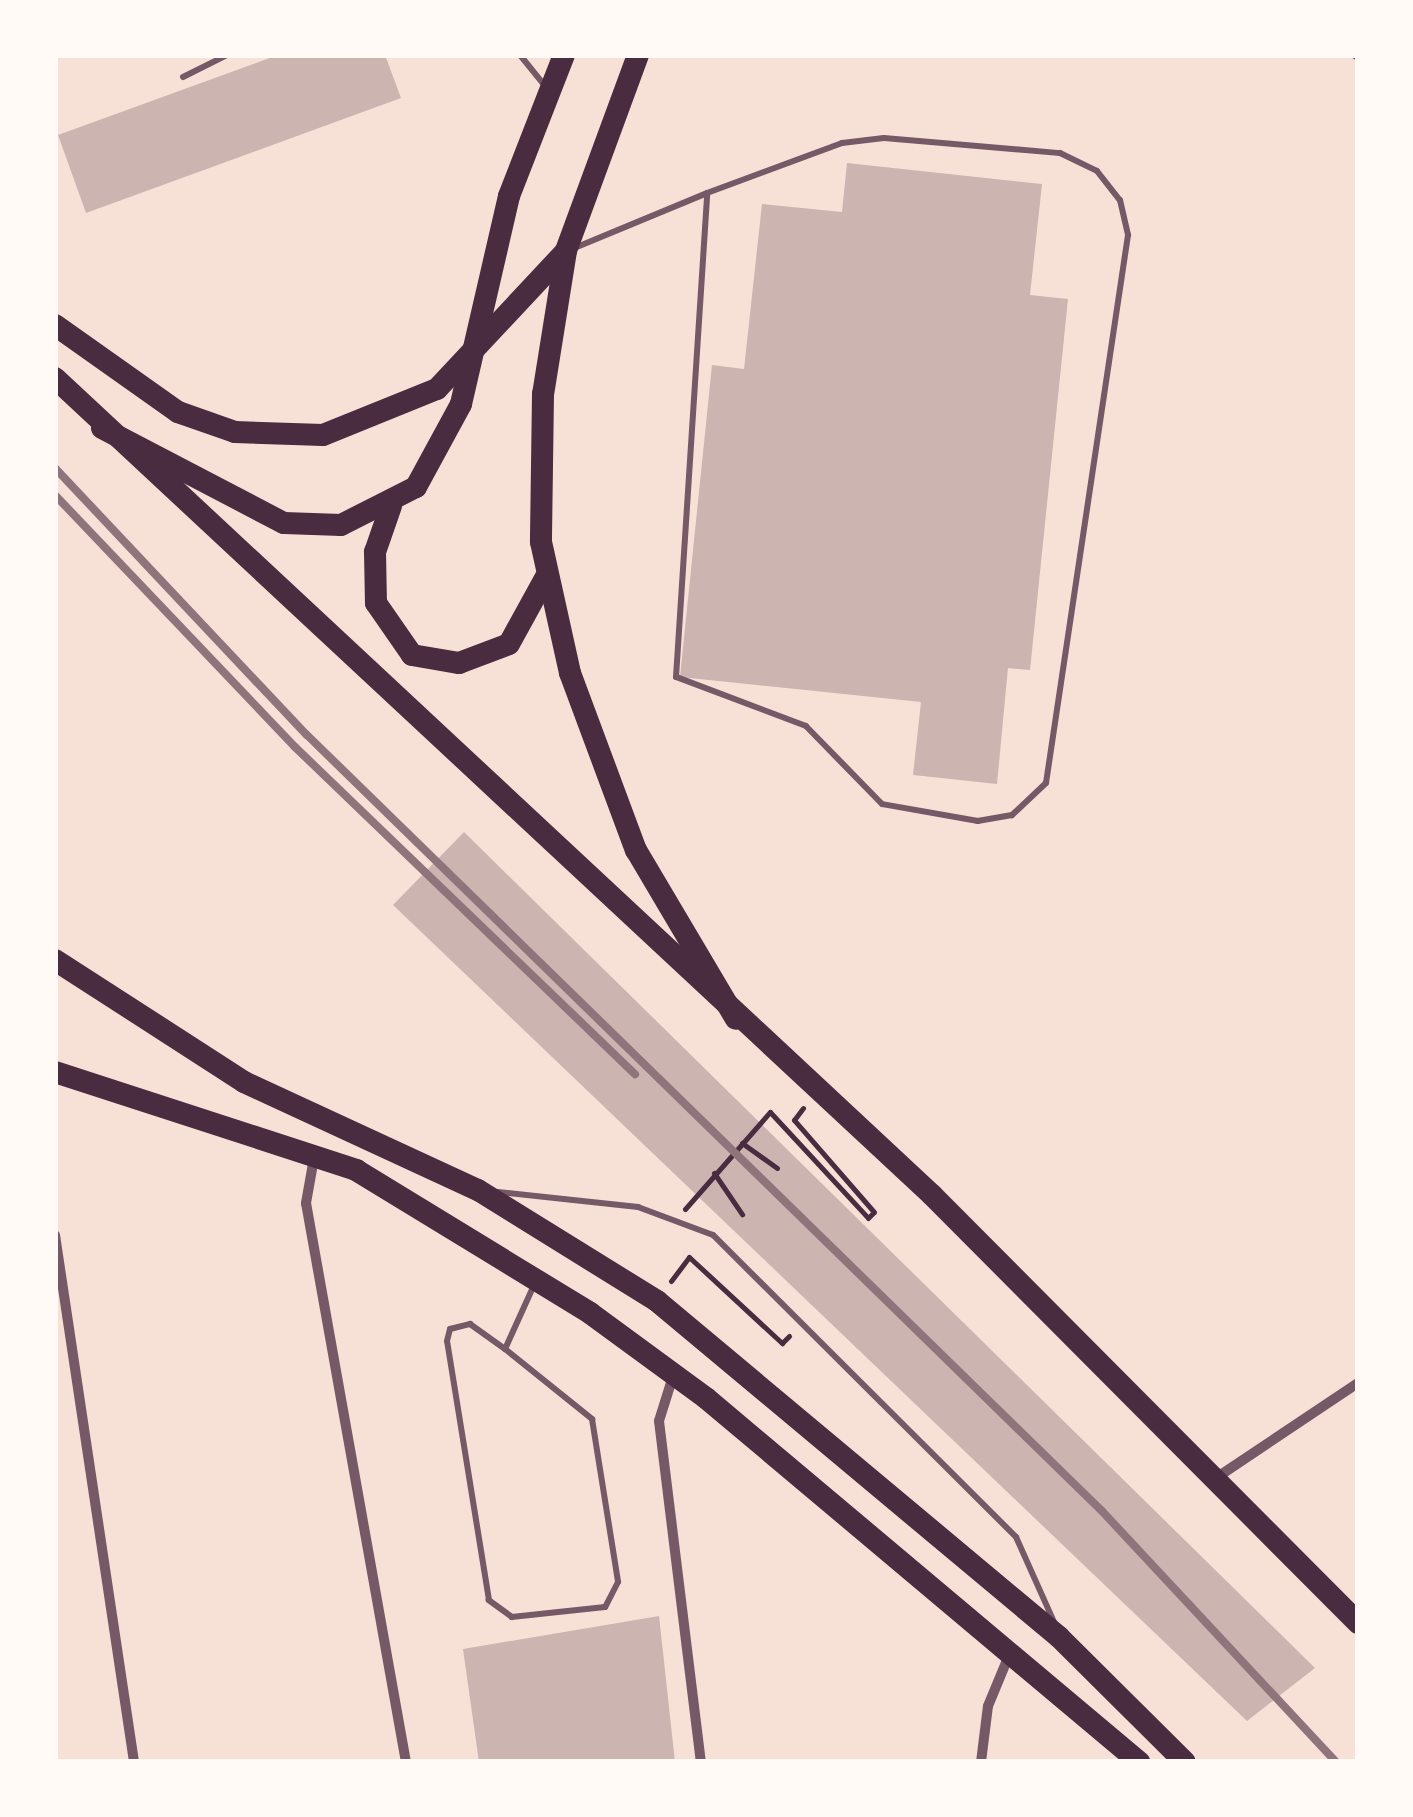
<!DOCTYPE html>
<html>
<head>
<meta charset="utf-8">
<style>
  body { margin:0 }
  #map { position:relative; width:1413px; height:1817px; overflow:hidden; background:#f7e1d7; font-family:Jost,sans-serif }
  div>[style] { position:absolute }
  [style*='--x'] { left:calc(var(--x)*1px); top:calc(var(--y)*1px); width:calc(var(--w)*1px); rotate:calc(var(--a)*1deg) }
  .building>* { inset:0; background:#ccb4b1 }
  .path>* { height:5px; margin:-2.5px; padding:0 2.5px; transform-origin:2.5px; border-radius:2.5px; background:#4a2c40 }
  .service>* { height:6px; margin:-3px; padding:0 3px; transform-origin:3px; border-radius:3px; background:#755966 }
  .minor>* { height:10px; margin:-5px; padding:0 5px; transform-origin:5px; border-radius:5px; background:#755966 }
  .primary>* { height:22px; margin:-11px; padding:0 11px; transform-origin:11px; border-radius:11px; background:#4a2c40 }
  .trunk>* { height:22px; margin:-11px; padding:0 11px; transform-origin:11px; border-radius:11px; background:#4a2c40 }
  .rail>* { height:8px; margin:-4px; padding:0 4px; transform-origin:4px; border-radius:4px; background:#8f747c }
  span { translate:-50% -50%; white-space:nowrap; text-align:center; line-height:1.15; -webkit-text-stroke:9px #fffaf5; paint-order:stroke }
  .frame { position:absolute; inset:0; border:58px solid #fffaf5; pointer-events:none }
</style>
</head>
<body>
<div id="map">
  <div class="building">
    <div style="clip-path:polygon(278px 55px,385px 55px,401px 98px,86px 213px,58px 135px)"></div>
    <div style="clip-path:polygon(847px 163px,1042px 184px,1030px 295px,1068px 299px,1030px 670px,1008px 668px,997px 784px,913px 775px,921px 702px,680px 677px,712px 365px,744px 369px,762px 204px,842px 212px)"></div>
    <div style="clip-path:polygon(464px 832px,1315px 1668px,1247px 1721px,393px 905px)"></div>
    <div style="clip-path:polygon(659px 1616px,675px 1762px,479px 1762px,463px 1649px)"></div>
  </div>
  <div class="path">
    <div style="--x:742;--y:1143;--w:43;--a:35.5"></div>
    <div style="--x:714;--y:1173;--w:50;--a:55.7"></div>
    <div style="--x:685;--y:1209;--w:129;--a:-48.8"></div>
    <div style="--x:770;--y:1112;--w:144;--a:47.2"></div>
    <div style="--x:868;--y:1218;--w:8;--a:-45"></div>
    <div style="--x:874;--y:1212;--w:122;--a:-131"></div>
    <div style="--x:794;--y:1120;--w:15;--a:-53"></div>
    <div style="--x:671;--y:1281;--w:30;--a:-53"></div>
    <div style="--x:689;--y:1257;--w:127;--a:42.8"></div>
    <div style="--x:782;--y:1343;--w:10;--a:-45"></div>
  </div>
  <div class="service">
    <div style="--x:520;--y:55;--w:38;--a:51"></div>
    <div style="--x:1353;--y:55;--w:6;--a:31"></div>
    <div style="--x:183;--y:77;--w:49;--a:-26.6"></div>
    <div style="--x:572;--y:249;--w:146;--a:-22.5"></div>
    <div style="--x:707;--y:193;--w:144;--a:-20.3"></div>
    <div style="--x:842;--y:143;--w:42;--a:-6.8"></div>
    <div style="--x:884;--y:138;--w:177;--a:4.9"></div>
    <div style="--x:1060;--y:153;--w:41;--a:25.9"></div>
    <div style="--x:1097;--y:171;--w:37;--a:52"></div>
    <div style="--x:1120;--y:200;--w:36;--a:77"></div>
    <div style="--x:1128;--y:235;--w:554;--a:98.51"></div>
    <div style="--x:1046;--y:783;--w:47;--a:136.7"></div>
    <div style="--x:1012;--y:815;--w:35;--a:170"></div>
    <div style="--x:978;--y:821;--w:97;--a:-170"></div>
    <div style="--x:882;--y:804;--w:109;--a:-134.3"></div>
    <div style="--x:806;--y:726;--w:139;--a:-159.3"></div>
    <div style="--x:676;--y:677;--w:485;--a:-86.3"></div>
    <div style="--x:498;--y:1192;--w:141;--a:6.1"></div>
    <div style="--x:638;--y:1207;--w:80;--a:20.5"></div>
    <div style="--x:713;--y:1235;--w:428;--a:44.9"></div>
    <div style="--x:1016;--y:1537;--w:93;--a:65.9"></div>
    <div style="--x:505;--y:1349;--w:112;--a:38.8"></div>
    <div style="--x:592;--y:1419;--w:165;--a:80.9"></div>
    <div style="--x:618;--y:1582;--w:28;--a:117"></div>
    <div style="--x:605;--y:1607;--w:94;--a:173.9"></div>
    <div style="--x:512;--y:1617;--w:29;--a:-144"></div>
    <div style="--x:489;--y:1600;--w:262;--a:-99.2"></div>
    <div style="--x:447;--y:1341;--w:12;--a:-76"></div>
    <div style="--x:450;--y:1329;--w:21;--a:-14"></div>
    <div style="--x:470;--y:1324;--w:43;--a:35.5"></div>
    <div style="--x:505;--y:1349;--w:70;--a:-65.6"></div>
  </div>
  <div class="minor">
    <div style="--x:314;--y:1158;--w:46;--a:100.1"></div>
    <div style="--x:306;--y:1203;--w:568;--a:79.86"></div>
    <div style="--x:55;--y:1235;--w:533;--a:81.47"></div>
    <div style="--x:674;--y:1373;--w:50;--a:107.4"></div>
    <div style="--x:659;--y:1421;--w:344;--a:83"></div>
    <div style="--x:1216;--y:1478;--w:171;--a:-33.8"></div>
    <div style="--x:981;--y:1762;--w:56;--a:-82.9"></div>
    <div style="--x:988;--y:1706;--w:57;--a:-67.5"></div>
  </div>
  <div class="primary">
    <div style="--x:55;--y:378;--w:1199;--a:42.97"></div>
    <div style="--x:932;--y:1195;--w:604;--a:45.13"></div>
    <div style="--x:55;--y:960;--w:225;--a:32.8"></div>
    <div style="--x:244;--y:1082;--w:258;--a:24.8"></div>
    <div style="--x:478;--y:1190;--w:211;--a:31.8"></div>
    <div style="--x:657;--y:1301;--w:524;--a:39.89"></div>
    <div style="--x:1059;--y:1637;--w:177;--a:44.8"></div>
    <div style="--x:55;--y:1072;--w:317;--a:18"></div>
    <div style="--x:356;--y:1170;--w:274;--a:31.4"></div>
    <div style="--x:590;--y:1313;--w:144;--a:36.2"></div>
    <div style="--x:706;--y:1398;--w:566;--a:40.05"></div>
  </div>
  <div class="trunk">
    <div style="--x:638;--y:55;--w:209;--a:110.2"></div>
    <div style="--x:566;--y:251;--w:145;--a:99.1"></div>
    <div style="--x:543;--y:394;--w:148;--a:90.8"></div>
    <div style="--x:541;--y:542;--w:134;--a:77.5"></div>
    <div style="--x:570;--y:673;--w:189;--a:69.6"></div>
    <div style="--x:636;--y:850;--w:196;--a:59.4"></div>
    <div style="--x:55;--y:325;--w:151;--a:35.3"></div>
    <div style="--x:178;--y:412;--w:60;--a:19.3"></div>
    <div style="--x:235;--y:432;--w:88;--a:2"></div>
    <div style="--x:323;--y:435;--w:123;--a:-22"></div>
    <div style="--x:437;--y:389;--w:187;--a:-46.9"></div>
    <div style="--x:102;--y:428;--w:205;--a:27.6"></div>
    <div style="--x:284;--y:523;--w:57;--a:2"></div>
    <div style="--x:341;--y:525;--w:84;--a:-26.9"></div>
    <div style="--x:416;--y:487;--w:94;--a:-61.5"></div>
    <div style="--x:461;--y:404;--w:213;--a:-77"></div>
    <div style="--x:509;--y:196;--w:151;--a:-68.7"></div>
    <div style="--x:391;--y:506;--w:49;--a:109.2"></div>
    <div style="--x:375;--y:552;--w:51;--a:88.9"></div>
    <div style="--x:376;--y:603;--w:63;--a:55.3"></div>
    <div style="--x:412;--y:655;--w:48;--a:9.7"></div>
    <div style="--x:459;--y:663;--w:53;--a:-20.8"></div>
    <div style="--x:509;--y:644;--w:79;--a:-61.2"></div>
  </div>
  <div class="rail">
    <div style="--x:55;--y:468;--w:367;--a:46.7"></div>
    <div style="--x:307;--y:735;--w:1110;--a:44.31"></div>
    <div style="--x:1101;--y:1510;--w:345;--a:47"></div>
    <div style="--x:55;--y:495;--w:348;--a:46.4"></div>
    <div style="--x:295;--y:747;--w:472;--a:43.9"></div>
  </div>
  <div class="frame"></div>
</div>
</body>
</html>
